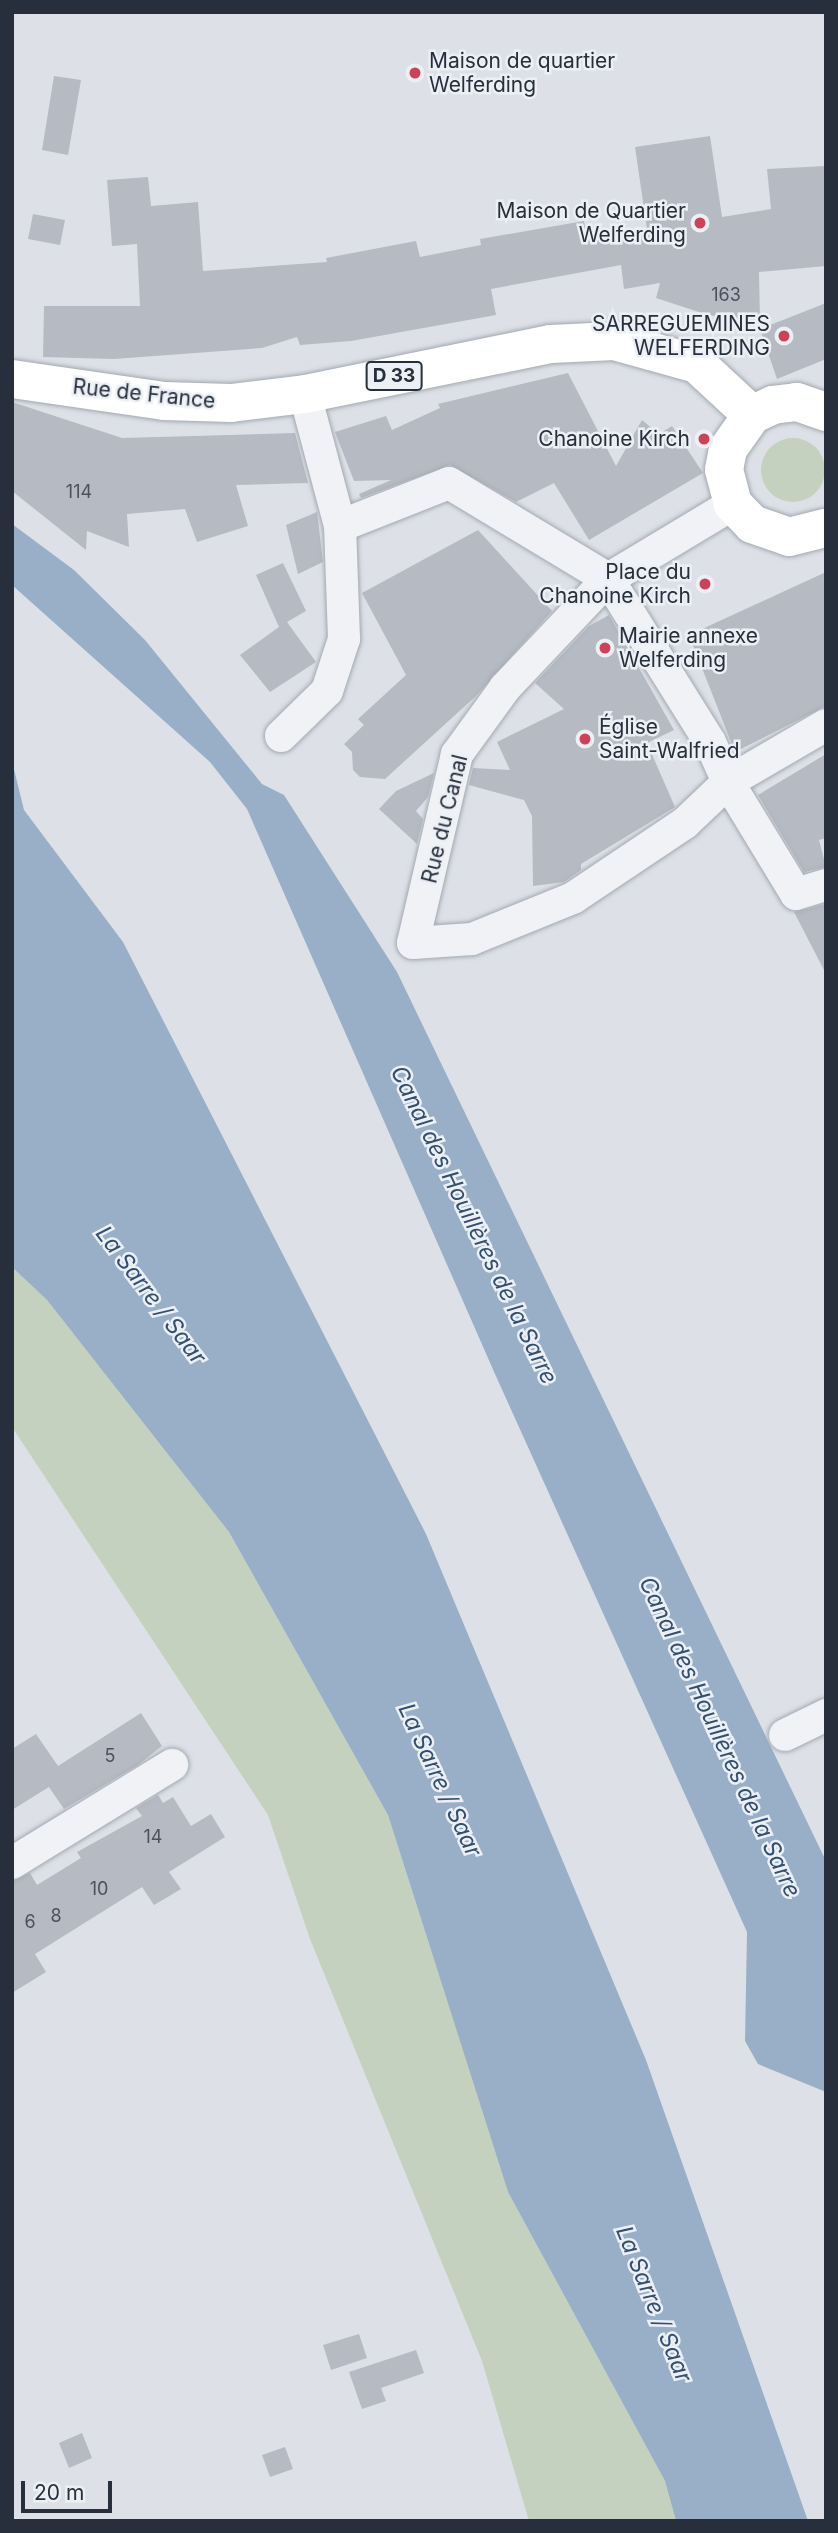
<!DOCTYPE html>
<html>
<head>
<meta charset="utf-8">
<style>
  body { margin:0 }
  #map { position:relative; width:838px; height:2533px; overflow:hidden; background:#dde1e7; font-family:Inter,sans-serif }
  div>[style] { position:absolute }
  [style*='--x'] { left:calc(var(--x)*1px); top:calc(var(--y)*1px); width:calc(var(--w)*1px); rotate:calc(var(--a)*1deg) }
  .green>* { inset:0; background:#c3d1be }
  .round { border-radius:50% }
  .water>* { inset:0; background:#98afc7 }
  .building>* { inset:0; background:#b5bac3 }
  .roads { filter:drop-shadow(0 0 2px #a3a8b1) drop-shadow(0 0 2px #a3a8b1) }
  .street>* { height:32px; margin:-16px; padding:0 16px; transform-origin:16px; border-radius:16px; background:#f0f2f5 }
  .primary>* { height:38px; margin:-19px; padding:0 19px; transform-origin:19px; border-radius:19px; background:#fff }
  .dots>* { width:19px; height:19px; translate:-50% -50%; box-sizing:border-box; border:4px solid #ecf0f5; border-radius:50% }
  span { translate:-50% -50%; white-space:nowrap; text-align:center; line-height:1.15; -webkit-text-stroke:5px #ecf0f5; paint-order:stroke }
  .number-label { font-size:18px; color:#4a525e }
  .number-label span { -webkit-text-stroke-width:0 }
  .shield-label span { padding:2px 5px; background:#ecf0f5; border:2px solid; border-radius:5px; -webkit-text-stroke-width:0 }
  .shield-label { font-size:19px; color:#272f3d; font-weight:700 }
  .poi-label { font-size:21px; color:#272f3d }
  .left { translate:0 -50%; text-align:left }
  .right { translate:-100% -50%; text-align:right }
  .street-label { font-size:21px; color:#272f3d }
  .water-label { font-size:23px; color:#324e70; font-style:italic }
  .frame { position:absolute; inset:0; border:14px solid #272f3d; pointer-events:none }
  .scale { position:absolute; left:21px; top:2481px; width:91px; height:32px; box-sizing:border-box; border:4px solid #272f3d; border-top:0; padding-left:9px; font-size:21px; line-height:24px; white-space:nowrap; color:#272f3d; -webkit-text-stroke:5px #ecf0f5; paint-order:stroke }
</style>
</head>
<body>
<div id="map">
  <div class="green">
    <div class="round" style="left:761px;top:438px;width:64px;height:64px"></div>
    <div style="clip-path:polygon(12px 1267px,47px 1300px,229px 1532px,388px 1815px,508px 2192px,665px 2481px,676px 2521px,529px 2521px,482px 2361px,310px 1939px,268px 1815px,12px 1427px)"></div>
  </div>
  <div class="water">
    <div style="clip-path:polygon(12px 524px,74px 570px,145px 640px,262px 784px,284px 795px,397px 972px,826px 1861px,826px 2092px,758px 2064px,745px 2041px,747px 1932px,495px 1374px,247px 809px,210px 762px,12px 585px)"></div>
    <div style="clip-path:polygon(12px 761px,24px 810px,123px 942px,426px 1534px,646px 2060px,808px 2521px,676px 2521px,665px 2481px,508px 2192px,388px 1815px,229px 1532px,47px 1300px,12px 1267px)"></div>
  </div>
  <div class="building">
    <div style="clip-path:polygon(54px 76px,81px 80px,68px 155px,42px 150px)"></div>
    <div style="clip-path:polygon(710px 136px,722px 217px,771px 209px,767px 169px,826px 166px,826px 266px,759px 272px,760px 322px,708px 315px,656px 298px,660px 283px,624px 289px,621px 265px,491px 289px,496px 315px,351px 341px,300px 345px,297px 337px,262px 348px,114px 359px,43px 357px,44px 306px,140px 306px,137px 244px,112px 246px,107px 180px,148px 177px,151px 206px,198px 202px,203px 271px,327px 262px,326px 258px,416px 241px,420px 257px,481px 245px,480px 239px,584px 221px,587px 237px,647px 229px,635px 147px)"></div>
    <div style="clip-path:polygon(33px 214px,65px 220px,60px 245px,28px 239px)"></div>
    <div style="clip-path:polygon(826px 303px,826px 359px,777px 379px,760px 329px)"></div>
    <div style="clip-path:polygon(568px 373px,616px 466px,642px 420px,659px 434px,672px 426px,703px 473px,589px 540px,554px 483px,516px 502px,450px 465px,361px 498px,359px 494px,391px 480px,354px 481px,335px 432px,386px 416px,392px 430px,440px 408px,438px 404px)"></div>
    <div style="clip-path:polygon(12px 402px,122px 438px,295px 433px,308px 483px,236px 485px,248px 526px,197px 542px,185px 509px,127px 514px,129px 547px,87px 531px,86px 550px,12px 491px)"></div>
    <div style="clip-path:polygon(317px 512px,323px 562px,298px 574px,286px 525px)"></div>
    <div style="clip-path:polygon(478px 530px,552px 611px,476px 696px,385px 779px,360px 777px,353px 770px,352px 752px,344px 744px,364px 725px,358px 719px,406px 675px,362px 593px)"></div>
    <div style="clip-path:polygon(283px 563px,306px 611px,287px 622px,316px 662px,270px 692px,240px 655px,283px 624px,279px 627px,256px 575px)"></div>
    <div style="clip-path:polygon(826px 572px,826px 706px,735px 752px,689px 635px)"></div>
    <div style="clip-path:polygon(609px 615px,674px 730px,647px 743px,675px 807px,581px 864px,581px 870px,564px 882px,533px 886px,532px 816px,524px 800px,469px 785px,473px 768px,510px 770px,497px 742px,564px 709px,535px 683px,589px 626px)"></div>
    <div style="clip-path:polygon(826px 754px,826px 838px,819px 840px,826px 867px,804px 872px,758px 795px)"></div>
    <div style="clip-path:polygon(434px 773px,428px 797px,416px 811px,423px 819px,417px 844px,379px 809px,396px 791px)"></div>
    <div style="clip-path:polygon(826px 904px,826px 974px,794px 912px)"></div>
    <div style="clip-path:polygon(141px 1713px,162px 1746px,138px 1765px,64px 1809px,49px 1787px,12px 1810px,12px 1749px,36px 1734px,58px 1766px)"></div>
    <div style="clip-path:polygon(158px 1795px,163px 1803px,173px 1797px,191px 1826px,211px 1814px,225px 1837px,169px 1872px,181px 1889px,166px 1898px,154px 1905px,142px 1887px,35px 1954px,46px 1972px,12px 1993px,12px 1881px,30px 1873px,37px 1885px,81px 1858px,77px 1852px,142px 1816px,136px 1808px)"></div>
    <div style="clip-path:polygon(359px 2334px,367px 2358px,331px 2370px,323px 2345px)"></div>
    <div style="clip-path:polygon(416px 2350px,424px 2373px,381px 2388px,386px 2401px,362px 2409px,349px 2372px)"></div>
    <div style="clip-path:polygon(82px 2433px,92px 2458px,69px 2468px,59px 2443px)"></div>
    <div style="clip-path:polygon(285px 2447px,293px 2469px,270px 2477px,262px 2455px)"></div>
  </div>
  <div class="roads">
    <div class="street">
      <div style="--x:733;--y:504;--w:146;--a:149"></div>
      <div style="--x:608;--y:579;--w:150;--a:133.4"></div>
      <div style="--x:505;--y:688;--w:82;--a:126"></div>
      <div style="--x:457;--y:754;--w:194;--a:103.1"></div>
      <div style="--x:413;--y:943;--w:59;--a:-3.9"></div>
      <div style="--x:472;--y:939;--w:109;--a:-22.1"></div>
      <div style="--x:573;--y:898;--w:135;--a:-33.8"></div>
      <div style="--x:685;--y:823;--w:59;--a:-43.6"></div>
      <div style="--x:728;--y:782;--w:113;--a:-30.2"></div>
      <div style="--x:340;--y:526;--w:117;--a:-21.5"></div>
      <div style="--x:449;--y:483;--w:186;--a:31.1"></div>
      <div style="--x:608;--y:579;--w:192;--a:58"></div>
      <div style="--x:710;--y:742;--w:44;--a:65.8"></div>
      <div style="--x:728;--y:782;--w:131;--a:58.7"></div>
      <div style="--x:796;--y:894;--w:31;--a:-17"></div>
      <div style="--x:281;--y:736;--w:64;--a:-44.4"></div>
      <div style="--x:327;--y:691;--w:55;--a:-71.9"></div>
      <div style="--x:344;--y:639;--w:113;--a:-92"></div>
      <div style="--x:340;--y:526;--w:137;--a:-104.9"></div>
      <div style="--x:785;--y:1735;--w:46;--a:-26"></div>
      <div style="--x:12;--y:1863;--w:188;--a:-31.5"></div>
    </div>
    <div class="primary">
      <div style="--x:12;--y:379;--w:154;--a:8.2"></div>
      <div style="--x:164;--y:401;--w:67;--a:1.7"></div>
      <div style="--x:231;--y:403;--w:75;--a:-6.9"></div>
      <div style="--x:305;--y:394;--w:251;--a:-11.5"></div>
      <div style="--x:551;--y:344;--w:63;--a:-2.7"></div>
      <div style="--x:614;--y:341;--w:86;--a:15.5"></div>
      <div style="--x:697;--y:364;--w:75;--a:42.8"></div>
      <div style="--x:826;--y:412;--w:31;--a:-161"></div>
      <div style="--x:797;--y:402;--w:24;--a:173"></div>
      <div style="--x:773;--y:405;--w:23;--a:155"></div>
      <div style="--x:752;--y:415;--w:42;--a:125.2"></div>
      <div style="--x:728;--y:449;--w:21;--a:101"></div>
      <div style="--x:724;--y:470;--w:35;--a:75"></div>
      <div style="--x:733;--y:504;--w:28;--a:46"></div>
      <div style="--x:752;--y:524;--w:39;--a:19"></div>
      <div style="--x:789;--y:537;--w:38;--a:-14"></div>
    </div>
  </div>
  <div class="dots">
    <div style="left:415px;top:73px;background:#cc4258"></div>
    <div style="left:700px;top:223px;background:#cc4258"></div>
    <div style="left:784px;top:336px;background:#cc4258"></div>
    <div style="left:704px;top:439px;background:#cc4258"></div>
    <div style="left:705px;top:584px;background:#cc4258"></div>
    <div style="left:605px;top:648px;background:#cc4258"></div>
    <div style="left:585px;top:739px;background:#cc4258"></div>
  </div>
  <div class="number-label">
    <span style="left:726px;top:295px">163</span>
    <span style="left:79px;top:492px">114</span>
    <span style="left:110px;top:1756px">5</span>
    <span style="left:153px;top:1837px">14</span>
    <span style="left:99px;top:1889px">10</span>
    <span style="left:56px;top:1916px">8</span>
    <span style="left:30px;top:1922px">6</span>
  </div>
  <div class="shield-label">
    <span style="left:394px;top:376px">D 33</span>
  </div>
  <div class="poi-label">
    <span class="left" style="left:429px;top:73px">Maison de quartier<br>Welferding</span>
    <span class="right" style="left:686px;top:223px">Maison de Quartier<br>Welferding</span>
    <span class="right" style="left:770px;top:336px">SARREGUEMINES<br>WELFERDING</span>
    <span class="right" style="left:690px;top:439px">Chanoine Kirch</span>
    <span class="right" style="left:691px;top:584px">Place du<br>Chanoine Kirch</span>
    <span class="left" style="left:619px;top:648px">Mairie annexe<br>Welferding</span>
    <span class="left" style="left:599px;top:739px">Église<br>Saint-Walfried</span>
  </div>
  <div class="street-label">
    <span style="left:144px;top:394px;rotate:6deg">Rue de France</span>
    <span style="left:445px;top:819px;rotate:-76deg">Rue du Canal</span>
  </div>
  <div class="water-label">
    <span style="left:474px;top:1225px;rotate:64deg">Canal des Houillères de la Sarre</span>
    <span style="left:151px;top:1295px;rotate:53deg">La Sarre / Saar</span>
    <span style="left:720px;top:1737px;rotate:65deg">Canal des Houillères de la Sarre</span>
    <span style="left:440px;top:1780px;rotate:65deg">La Sarre / Saar</span>
    <span style="left:654px;top:2304px;rotate:68deg">La Sarre / Saar</span>
  </div>
  <div class="frame"></div>
  <div class="scale">20 m</div>
</div>
</body>
</html>
